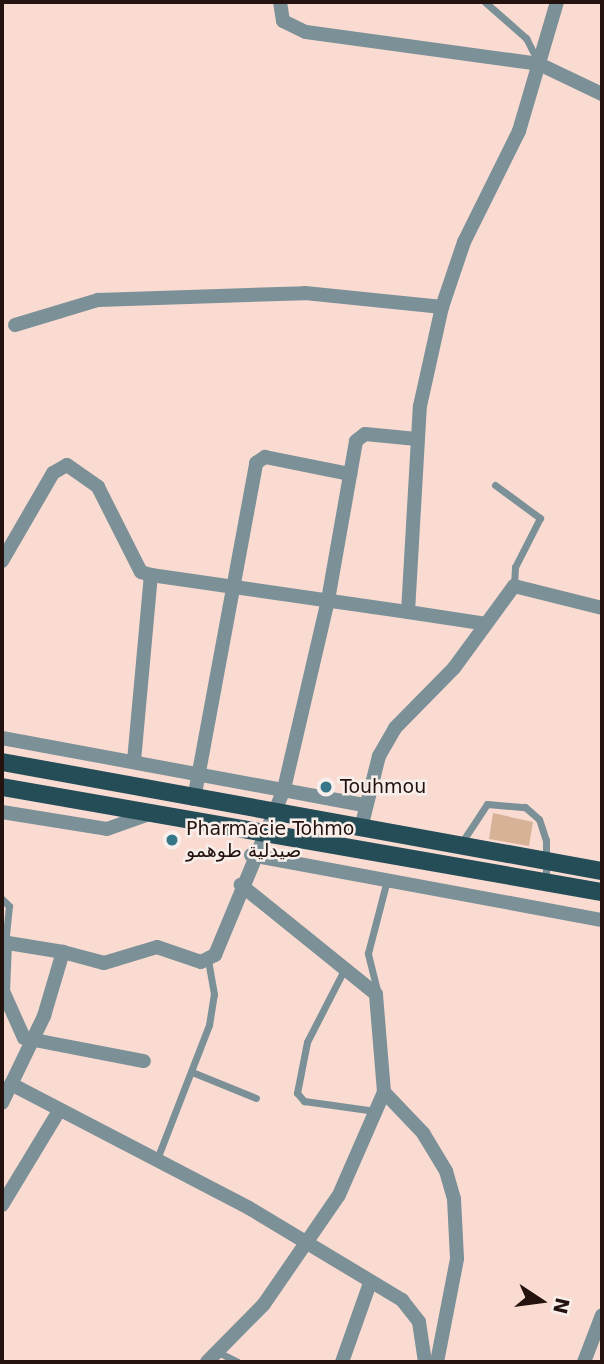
<!DOCTYPE html>
<html>
<head>
<meta charset="utf-8">
<style>
  body { margin:0 }
  #map { position:relative; width:604px; height:1364px; overflow:hidden; background:#f9dbd2; font-family:"DejaVu Sans","Noto Naskh Arabic",sans-serif }
  div>[style] { position:absolute }
  [style*='--x'] { left:calc(var(--x)*1px); top:calc(var(--y)*1px); width:calc(var(--w)*1px); rotate:calc(var(--a)*1deg) }
  .building>* { inset:0; background:#d8b296 }
  .lane>* { height:7px; margin:-3.5px; padding:0 3.5px; transform-origin:3.5px; border-radius:3.5px; background:#7b9097 }
  .street>* { height:14px; margin:-7px; padding:0 7px; transform-origin:7px; border-radius:7px; background:#7b9097 }
  .primary>* { height:18px; margin:-9px; padding:0 9px; transform-origin:9px; border-radius:9px; background:#244d58 }
  .dots>* { width:19px; height:19px; translate:-50% -50%; box-sizing:border-box; border:4px solid #f8eeea; border-radius:50% }
  span { translate:-50% -50%; white-space:nowrap; text-align:center; line-height:1.15; -webkit-text-stroke:5px #f8eeea; paint-order:stroke }
  .poi-label { font-size:19px; color:#23120d }
  .left { translate:0 -50%; text-align:left }
  .frame { position:absolute; inset:0; border:4px solid #23120d; pointer-events:none }
  .north { position:absolute; left:506px; top:1266px; width:70px; height:70px; -webkit-text-stroke:5px #f8eeea; paint-order:stroke; rotate:103deg; font-size:19px; font-weight:700; line-height:28px; text-align:center; color:#23120d }
  .north::after { content:''; display:block; margin:auto; width:24px; height:32px; background:#23120d; clip-path:polygon(50% 0,100% 100%,50% 72%,0 100%) }
</style>
</head>
<body>
<div id="map">
  <div class="building">
    <div style="clip-path:polygon(493px 813px,533px 822px,529px 846px,489px 839px)"></div>
  </div>
  <div class="lane">
    <div style="--x:485;--y:2;--w:55;--a:41.3"></div>
    <div style="--x:526;--y:38;--w:25;--a:63"></div>
    <div style="--x:495;--y:485;--w:56;--a:36.3"></div>
    <div style="--x:540;--y:518;--w:55;--a:117"></div>
    <div style="--x:515;--y:567;--w:19;--a:93"></div>
    <div style="--x:460;--y:845;--w:49;--a:-56.6"></div>
    <div style="--x:487;--y:804;--w:38;--a:5"></div>
    <div style="--x:525;--y:807;--w:18;--a:41"></div>
    <div style="--x:539;--y:819;--w:22;--a:72"></div>
    <div style="--x:546;--y:840;--w:43;--a:90"></div>
    <div style="--x:2;--y:899;--w:10;--a:45"></div>
    <div style="--x:9;--y:906;--w:36;--a:96"></div>
    <div style="--x:346;--y:966;--w:85;--a:117.2"></div>
    <div style="--x:307;--y:1042;--w:52;--a:101.1"></div>
    <div style="--x:297;--y:1093;--w:11;--a:49"></div>
    <div style="--x:304;--y:1101;--w:72;--a:8"></div>
    <div style="--x:377;--y:990;--w:38;--a:-104"></div>
    <div style="--x:368;--y:953;--w:75;--a:-75.4"></div>
    <div style="--x:192;--y:1072;--w:69;--a:22.1"></div>
    <div style="--x:157;--y:1159;--w:144;--a:-68.8"></div>
    <div style="--x:209;--y:1025;--w:31;--a:-81"></div>
    <div style="--x:214;--y:994;--w:34;--a:-100"></div>
    <div style="--x:218;--y:1352;--w:22;--a:27"></div>
  </div>
  <div class="street">
    <div style="--x:280;--y:2;--w:19;--a:81"></div>
    <div style="--x:283;--y:21;--w:25;--a:26"></div>
    <div style="--x:306;--y:32;--w:235;--a:7.8"></div>
    <div style="--x:539;--y:64;--w:70;--a:25.5"></div>
    <div style="--x:15;--y:325;--w:87;--a:-16.8"></div>
    <div style="--x:98;--y:300;--w:207;--a:-1.9"></div>
    <div style="--x:305;--y:293;--w:138;--a:5.8"></div>
    <div style="--x:2;--y:561;--w:102;--a:-59.9"></div>
    <div style="--x:53;--y:473;--w:16;--a:-30"></div>
    <div style="--x:67;--y:465;--w:38;--a:35"></div>
    <div style="--x:98;--y:487;--w:95;--a:63.2"></div>
    <div style="--x:141;--y:572;--w:10;--a:17"></div>
    <div style="--x:408;--y:612;--w:79;--a:8.7"></div>
    <div style="--x:2;--y:738;--w:369;--a:10.5"></div>
    <div style="--x:134;--y:761;--w:187;--a:-84.8"></div>
    <div style="--x:151;--y:575;--w:260;--a:8.2"></div>
    <div style="--x:408;--y:612;--w:206;--a:-86.7"></div>
    <div style="--x:420;--y:406;--w:101;--a:-77.5"></div>
    <div style="--x:442;--y:307;--w:69;--a:-71.3"></div>
    <div style="--x:464;--y:242;--w:124;--a:-63.6"></div>
    <div style="--x:519;--y:131;--w:134;--a:-73.6"></div>
    <div style="--x:194;--y:799;--w:342;--a:-79.5"></div>
    <div style="--x:256;--y:463;--w:11;--a:-34"></div>
    <div style="--x:265;--y:457;--w:87;--a:11.3"></div>
    <div style="--x:2;--y:812;--w:106;--a:9.2"></div>
    <div style="--x:107;--y:829;--w:48;--a:-19.6"></div>
    <div style="--x:361;--y:828;--w:74;--a:-76"></div>
    <div style="--x:379;--y:756;--w:32;--a:-60"></div>
    <div style="--x:395;--y:728;--w:84;--a:-45.5"></div>
    <div style="--x:454;--y:668;--w:102;--a:-53.8"></div>
    <div style="--x:514;--y:586;--w:91;--a:14"></div>
    <div style="--x:251;--y:855;--w:357;--a:10.5"></div>
    <div style="--x:2;--y:942;--w:62;--a:9.3"></div>
    <div style="--x:5;--y:942;--w:49;--a:92.3"></div>
    <div style="--x:3;--y:991;--w:51;--a:65.9"></div>
    <div style="--x:24;--y:1038;--w:122;--a:10.9"></div>
    <div style="--x:11;--y:1084;--w:268;--a:27.5"></div>
    <div style="--x:249;--y:1208;--w:179;--a:31"></div>
    <div style="--x:402;--y:1300;--w:28;--a:52"></div>
    <div style="--x:419;--y:1322;--w:40;--a:81.5"></div>
    <div style="--x:384;--y:1092;--w:57;--a:46.4"></div>
    <div style="--x:423;--y:1133;--w:44;--a:58.8"></div>
    <div style="--x:446;--y:1171;--w:29;--a:74"></div>
    <div style="--x:454;--y:1199;--w:60;--a:87.1"></div>
    <div style="--x:457;--y:1259;--w:105;--a:101"></div>
    <div style="--x:2;--y:1103;--w:97;--a:-64.2"></div>
    <div style="--x:44;--y:1016;--w:67;--a:-73.5"></div>
    <div style="--x:63;--y:952;--w:42;--a:15"></div>
    <div style="--x:104;--y:963;--w:55;--a:-16.8"></div>
    <div style="--x:157;--y:947;--w:46;--a:18.8"></div>
    <div style="--x:201;--y:962;--w:16;--a:-27"></div>
    <div style="--x:215;--y:955;--w:180;--a:-67.4"></div>
    <div style="--x:284;--y:789;--w:194;--a:-76.9"></div>
    <div style="--x:328;--y:600;--w:161;--a:-80"></div>
    <div style="--x:356;--y:441;--w:11;--a:-38"></div>
    <div style="--x:365;--y:434;--w:52;--a:5.5"></div>
    <div style="--x:2;--y:1205;--w:110;--a:-58.8"></div>
    <div style="--x:207;--y:1362;--w:81;--a:-45.5"></div>
    <div style="--x:264;--y:1304;--w:132;--a:-55.5"></div>
    <div style="--x:339;--y:1195;--w:112;--a:-66.4"></div>
    <div style="--x:384;--y:1092;--w:98;--a:-94.7"></div>
    <div style="--x:376;--y:994;--w:174;--a:-141.1"></div>
    <div style="--x:342;--y:1362;--w:84;--a:-70.5"></div>
    <div style="--x:584;--y:1362;--w:50;--a:-69"></div>
  </div>
  <div class="primary">
    <div style="--x:2;--y:762;--w:610;--a:10.3"></div>
    <div style="--x:2;--y:787;--w:609;--a:9.93"></div>
  </div>
  <div class="dots">
    <div style="left:326px;top:787px;background:#357789"></div>
    <div style="left:172px;top:840px;background:#357789"></div>
  </div>
  <div class="poi-label">
    <span class="left" style="left:340px;top:787px">Touhmou</span>
    <span class="left" style="left:186px;top:840px">Pharmacie Tohmo<br>صيدلية طوهمو</span>
  </div>
  <div class="frame"></div>
  <div class="north">N</div>
</div>
</body>
</html>
